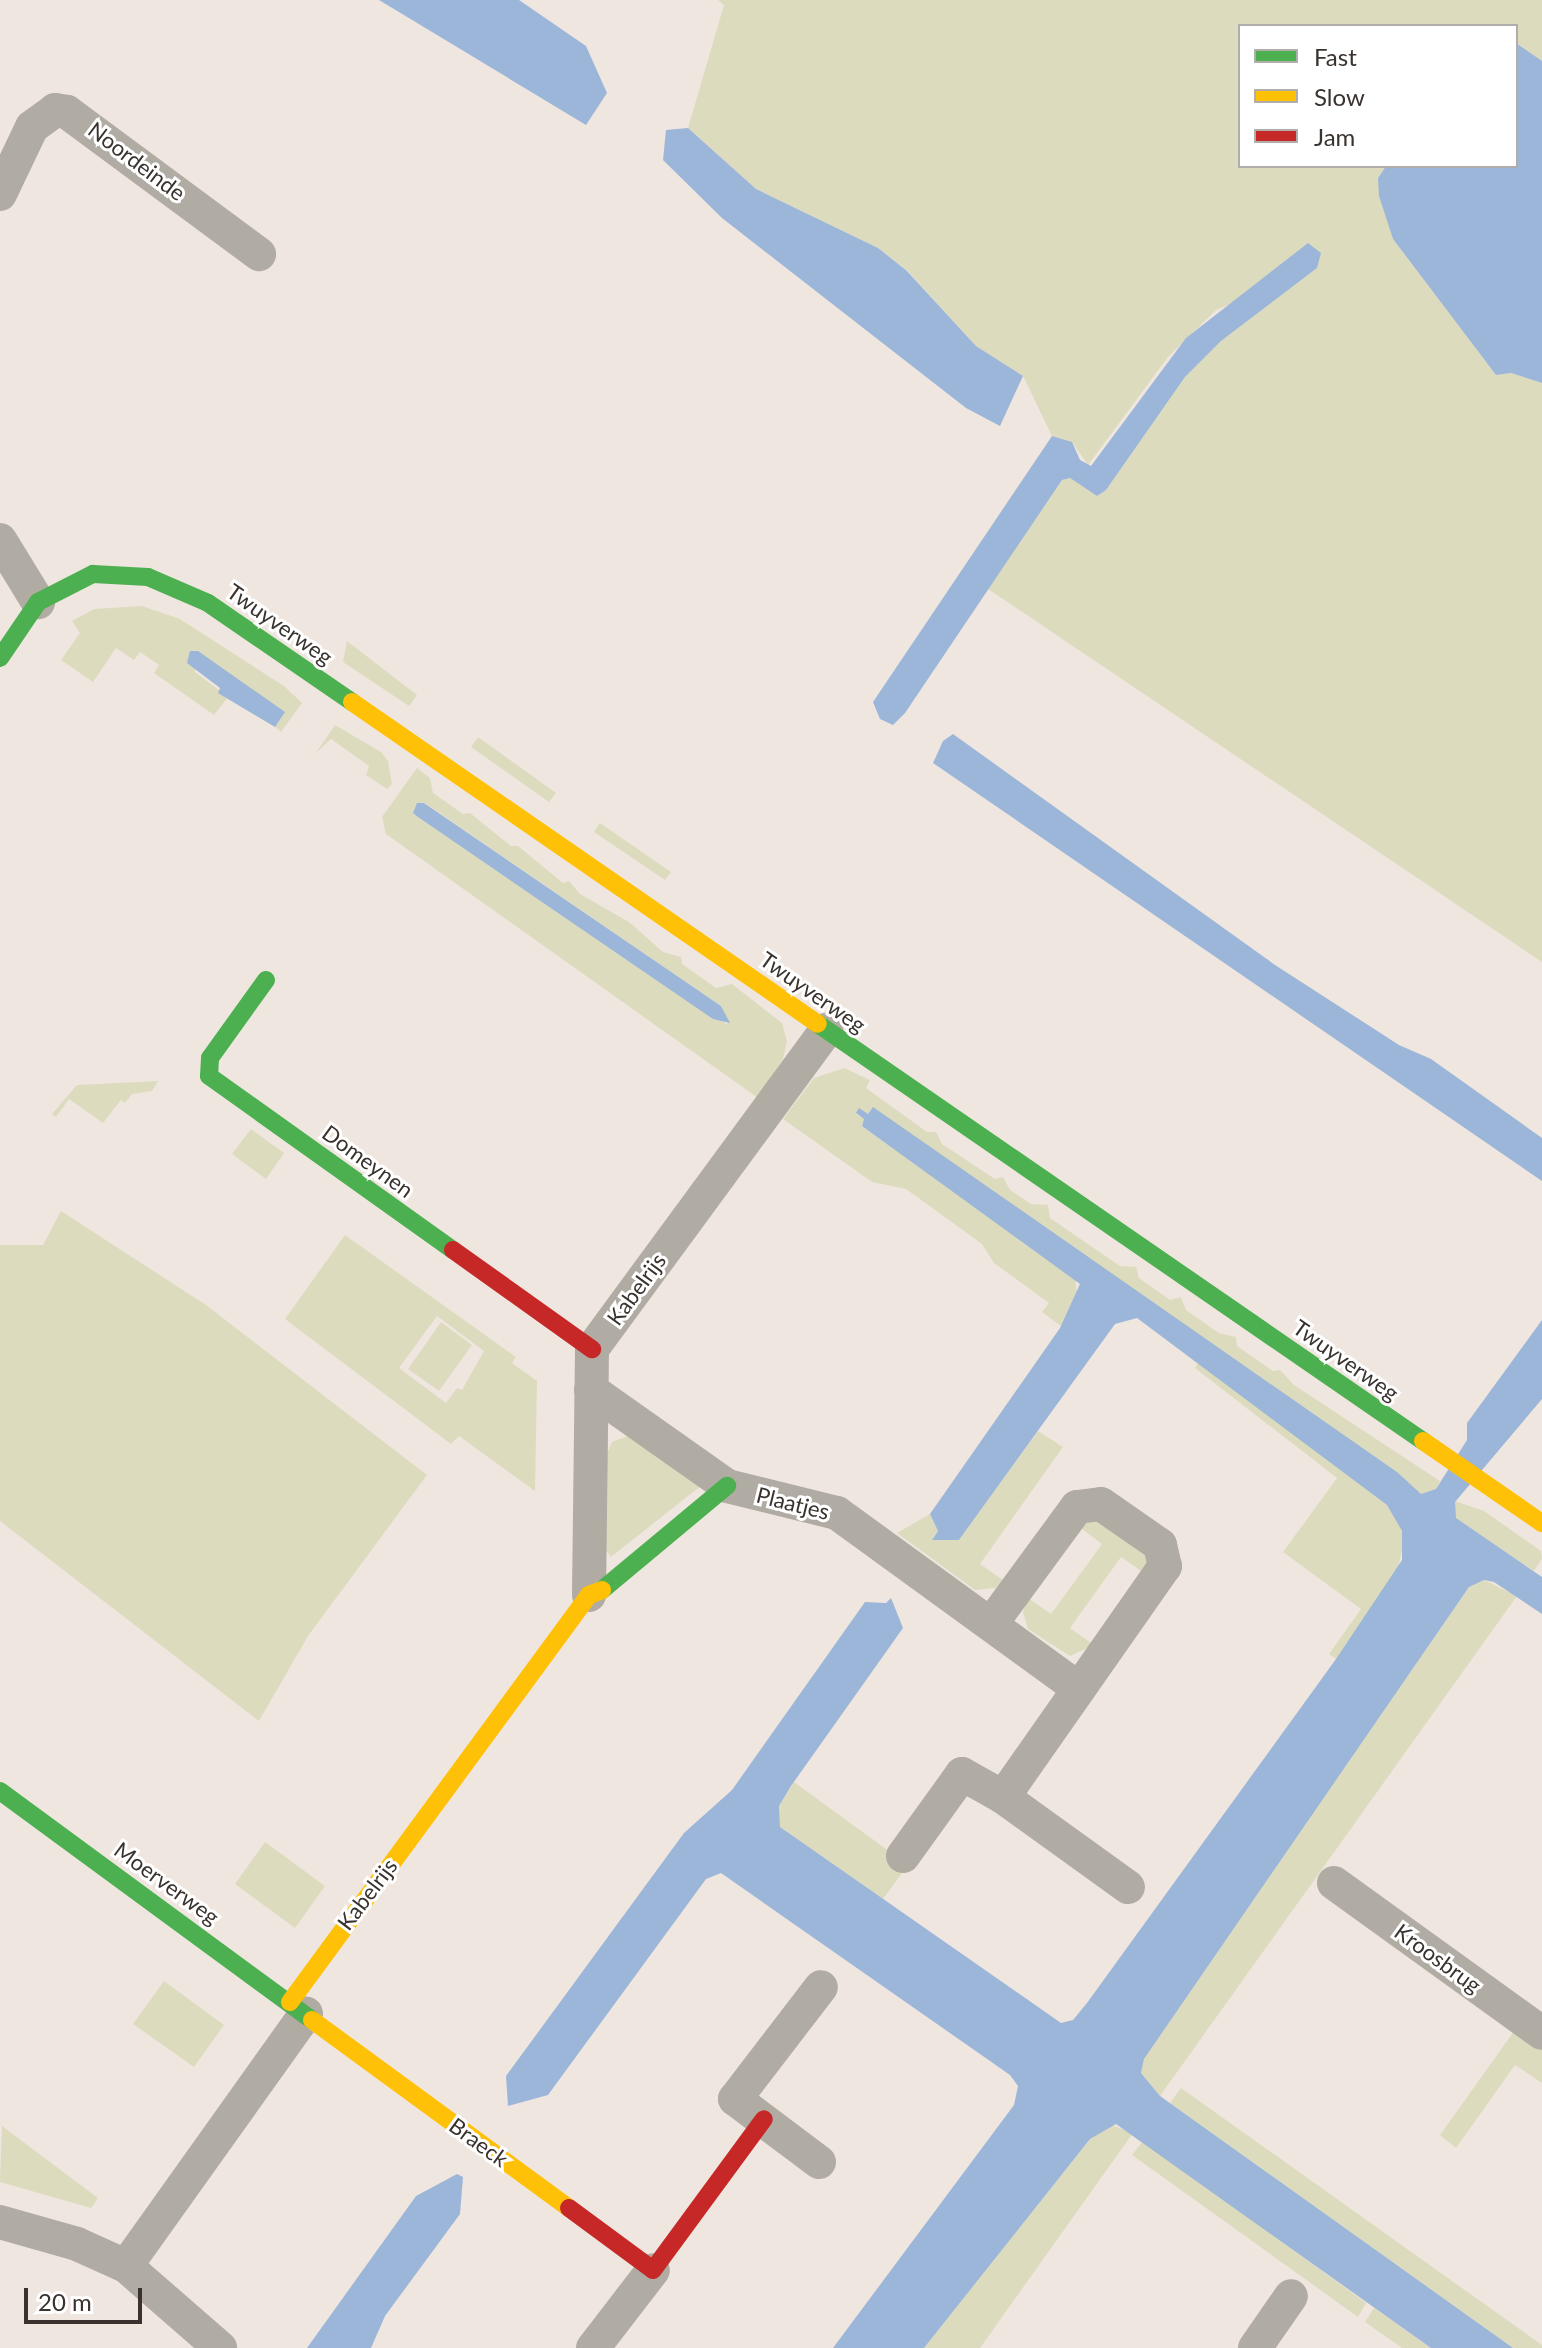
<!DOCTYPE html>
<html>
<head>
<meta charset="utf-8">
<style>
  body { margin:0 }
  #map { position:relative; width:1542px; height:2348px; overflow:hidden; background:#f0e6e0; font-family:Lato,sans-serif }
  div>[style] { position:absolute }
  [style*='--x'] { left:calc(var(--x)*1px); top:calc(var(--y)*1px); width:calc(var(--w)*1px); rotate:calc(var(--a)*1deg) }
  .green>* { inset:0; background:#dcdbbe }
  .water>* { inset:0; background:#9bb6d8 }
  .street>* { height:34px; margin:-17px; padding:0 17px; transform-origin:17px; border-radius:17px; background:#b0aba3 }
  .fast>* { height:18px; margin:-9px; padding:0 9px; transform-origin:9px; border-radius:9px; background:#4caf50 }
  .slow>* { height:18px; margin:-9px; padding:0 9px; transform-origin:9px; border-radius:9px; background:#ffc107 }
  .jam>* { height:18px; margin:-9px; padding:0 9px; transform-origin:9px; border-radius:9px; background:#c62828 }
  span { translate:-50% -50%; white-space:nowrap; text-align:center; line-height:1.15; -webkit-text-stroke:6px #fff; paint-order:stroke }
  .street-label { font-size:22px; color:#39322e }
  .legend { position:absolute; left:1238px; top:24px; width:280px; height:144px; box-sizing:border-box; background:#fff; border:2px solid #b0adab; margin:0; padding:10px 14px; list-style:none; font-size:24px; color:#39322e }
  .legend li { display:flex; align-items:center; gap:16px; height:40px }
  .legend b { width:40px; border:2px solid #b0adab }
  .scale { position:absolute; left:24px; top:2288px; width:118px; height:36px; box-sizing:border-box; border:4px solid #39322e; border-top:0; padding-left:10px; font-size:24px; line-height:28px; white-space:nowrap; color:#39322e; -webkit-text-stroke:6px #fff; paint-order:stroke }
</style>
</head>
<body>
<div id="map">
  <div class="green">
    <div style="clip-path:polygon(718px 0,1542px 0,1542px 61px,1516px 43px,1516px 26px,1240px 26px,1240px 166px,1386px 166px,1378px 178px,1393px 239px,1496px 375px,1511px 373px,1542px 383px,1542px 962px,988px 589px,1062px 480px,1070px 478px,1097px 496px,1106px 490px,1185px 377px,1221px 341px,1317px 268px,1216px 310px,1168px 357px,1088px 465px,1072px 442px,1052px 436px,1023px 376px,976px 346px,906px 269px,878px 248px,756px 189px,688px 128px,724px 5px)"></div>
    <div style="clip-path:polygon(142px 606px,180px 619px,284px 686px,302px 703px,281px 732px,275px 727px,284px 713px,195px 650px,195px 672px,228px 697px,214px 715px,154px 673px,159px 665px,140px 652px,134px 660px,116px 648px,93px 682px,61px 660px,80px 633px,72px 621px,94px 609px)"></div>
    <div style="clip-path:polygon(347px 641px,417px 695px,409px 706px,343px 662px)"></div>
    <div style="clip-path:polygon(335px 725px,381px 752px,388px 761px,392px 784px,387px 789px,366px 775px,369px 766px,331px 739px,315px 754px)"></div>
    <div style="clip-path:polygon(478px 737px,556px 793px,549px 802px,471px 747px)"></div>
    <div style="clip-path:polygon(evenodd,417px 768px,430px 778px,433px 793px,463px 814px,470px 813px,511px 846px,518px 846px,563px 883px,569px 881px,580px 894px,629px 922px,663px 952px,681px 957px,682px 964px,716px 988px,732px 984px,782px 1023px,787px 1041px,783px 1059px,758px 1098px,386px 834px,382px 817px,417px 768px,425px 803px,721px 1006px,728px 1025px,418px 817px,415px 807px,425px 803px)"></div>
    <div style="clip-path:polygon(600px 823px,671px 872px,665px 880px,594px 832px)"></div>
    <div style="clip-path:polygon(844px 1068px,870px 1080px,866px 1088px,927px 1132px,936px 1132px,942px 1144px,995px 1179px,1003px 1177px,1010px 1190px,1031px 1204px,1048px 1205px,1050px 1218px,1120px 1266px,1136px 1267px,1139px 1278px,1170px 1300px,1181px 1297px,1186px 1310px,1219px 1333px,1236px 1337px,1237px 1346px,1273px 1371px,1280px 1370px,1294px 1385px,1440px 1481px,1436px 1489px,1421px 1495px,1397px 1472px,872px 1108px,868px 1114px,856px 1114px,864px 1119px,862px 1126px,1075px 1276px,1077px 1295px,1061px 1326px,1042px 1312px,1049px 1303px,994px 1263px,982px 1244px,906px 1189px,872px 1182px,783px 1119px,814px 1078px)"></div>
    <div style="clip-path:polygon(158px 1081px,152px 1091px,132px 1094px,125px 1103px,121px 1100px,103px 1123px,69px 1099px,56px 1117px,52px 1114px,77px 1085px)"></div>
    <div style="clip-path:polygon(251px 1129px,284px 1153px,266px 1179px,232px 1154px)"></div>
    <div style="clip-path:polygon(61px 1211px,206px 1305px,427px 1475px,308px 1636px,259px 1721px,0 1521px,0 1245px,43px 1245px)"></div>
    <div style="clip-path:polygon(evenodd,345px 1235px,516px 1357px,512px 1363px,537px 1381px,535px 1491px,459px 1436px,451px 1444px,285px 1319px,345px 1235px,437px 1316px,484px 1351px,462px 1390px,457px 1388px,446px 1403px,399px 1368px,437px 1316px)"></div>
    <div style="clip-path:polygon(441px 1322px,472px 1345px,439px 1391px,408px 1369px)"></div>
    <div style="clip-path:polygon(1198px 1363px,1387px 1505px,1400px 1524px,1404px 1541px,1398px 1568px,1336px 1659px,1329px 1654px,1361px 1609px,1283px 1552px,1337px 1478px,1195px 1368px)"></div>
    <div style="clip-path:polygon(1038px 1431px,1063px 1447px,980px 1564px,1003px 1580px,996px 1588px,975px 1590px,897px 1533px,930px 1514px,938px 1531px,932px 1539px,959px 1540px)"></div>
    <div style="clip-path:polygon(632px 1434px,702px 1485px,611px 1557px,605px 1549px,605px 1458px,612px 1442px)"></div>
    <div style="clip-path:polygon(1455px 1501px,1484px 1511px,1541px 1551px,1542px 1559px,1534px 1571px,1455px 1518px)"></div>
    <div style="clip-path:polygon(1095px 1520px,1149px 1558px,1144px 1573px,1121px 1557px,1070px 1628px,1094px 1645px,1070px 1656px,1028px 1629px,1023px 1612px,1028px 1598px,1051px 1614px,1102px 1544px,1078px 1526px)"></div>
    <div style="clip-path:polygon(1484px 1580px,1517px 1596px,1160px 2096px,1141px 2073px,1144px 2059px,1469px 1587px)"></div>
    <div style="clip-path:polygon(794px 1782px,908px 1865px,883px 1899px,780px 1827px,779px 1806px)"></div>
    <div style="clip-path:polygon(265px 1842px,325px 1886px,295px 1928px,235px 1884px)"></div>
    <div style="clip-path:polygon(164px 1981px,224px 2025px,194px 2067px,133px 2024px)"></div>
    <div style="clip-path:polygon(1517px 2027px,1542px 2044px,1542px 2083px,1515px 2065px,1456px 2148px,1440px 2135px)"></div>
    <div style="clip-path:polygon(1181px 2088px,1542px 2345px,1542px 2348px,1513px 2348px,1170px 2103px)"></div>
    <div style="clip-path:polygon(1109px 2124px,1133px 2133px,980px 2348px,924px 2348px,1090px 2139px)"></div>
    <div style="clip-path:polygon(2px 2126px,98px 2198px,91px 2208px,0 2182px)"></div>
    <div style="clip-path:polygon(1143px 2141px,1366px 2303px,1358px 2317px,1132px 2155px)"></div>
    <div style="clip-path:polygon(1374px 2308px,1431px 2348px,1402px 2348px,1365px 2322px)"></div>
  </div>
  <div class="water">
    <div style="clip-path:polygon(379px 0,519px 0,586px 46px,607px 93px,586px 125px)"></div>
    <div style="clip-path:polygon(1516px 43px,1542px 61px,1542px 383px,1511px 373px,1496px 375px,1393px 239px,1379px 196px,1378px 178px,1386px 166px,1516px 166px)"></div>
    <div style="clip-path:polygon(688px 128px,756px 189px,878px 248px,906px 270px,976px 346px,1023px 376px,1000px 426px,966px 408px,722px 218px,663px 160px,666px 130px)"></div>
    <div style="clip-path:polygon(1308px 243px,1321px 253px,1317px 268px,1221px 341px,1185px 377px,1106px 490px,1097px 496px,1070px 478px,1062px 480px,905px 713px,893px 725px,880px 719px,873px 702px,1052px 436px,1072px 442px,1080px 460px,1091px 466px,1186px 338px)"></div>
    <div style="clip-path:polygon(190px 651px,198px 651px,285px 712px,275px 727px,218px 693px,220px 688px,187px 663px)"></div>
    <div style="clip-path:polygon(953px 734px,1275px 965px,1399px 1045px,1431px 1059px,1542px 1138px,1542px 1181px,933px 763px,943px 741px)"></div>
    <div style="clip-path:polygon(417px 803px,424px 803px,721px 1006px,730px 1023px,713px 1019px,418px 817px,413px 813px)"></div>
    <div style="clip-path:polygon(873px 1107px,1397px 1472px,1421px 1494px,1436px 1489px,1467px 1440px,1467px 1423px,1542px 1320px,1542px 1399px,1455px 1502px,1456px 1518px,1542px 1577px,1542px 1614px,1494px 1582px,1484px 1580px,1469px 1587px,1144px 2059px,1141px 2073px,1160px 2096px,1513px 2348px,1431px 2348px,1116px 2124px,1090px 2139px,924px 2348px,833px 2348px,1014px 2105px,1018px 2086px,1010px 2075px,721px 1873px,706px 1879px,548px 2095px,508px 2106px,506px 2076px,684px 1833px,732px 1790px,865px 1602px,886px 1603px,891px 1598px,903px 1628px,791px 1786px,779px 1806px,780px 1827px,1061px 2023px,1073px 2020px,1087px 2003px,1336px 1659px,1402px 1560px,1402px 1531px,1387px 1505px,1137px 1318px,1115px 1324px,959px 1540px,932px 1540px,938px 1531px,930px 1514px,1060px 1328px,1080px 1284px,862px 1126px,864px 1119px,856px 1113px,859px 1108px,868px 1114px)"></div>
    <div style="clip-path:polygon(457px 2174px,463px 2177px,460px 2214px,385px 2316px,371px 2348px,307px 2348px,416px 2196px)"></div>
  </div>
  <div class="street">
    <div style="--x:0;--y:194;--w:74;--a:-64.5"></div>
    <div style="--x:32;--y:127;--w:29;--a:-36"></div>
    <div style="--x:55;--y:110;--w:12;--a:9"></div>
    <div style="--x:67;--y:112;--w:239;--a:36.5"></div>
    <div style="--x:0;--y:540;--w:73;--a:58.5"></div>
    <div style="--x:591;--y:1390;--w:166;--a:35.2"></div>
    <div style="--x:727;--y:1486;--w:113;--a:13.8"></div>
    <div style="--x:837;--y:1513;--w:299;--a:36"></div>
    <div style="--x:589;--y:1595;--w:246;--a:-89.3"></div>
    <div style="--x:592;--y:1349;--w:396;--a:-53.7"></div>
    <div style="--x:991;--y:1624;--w:145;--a:-53.7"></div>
    <div style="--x:1077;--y:1507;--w:24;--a:-7"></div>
    <div style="--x:1101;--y:1504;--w:72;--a:34.8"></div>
    <div style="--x:1160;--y:1545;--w:22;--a:77"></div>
    <div style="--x:1165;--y:1566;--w:282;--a:125"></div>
    <div style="--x:903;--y:1856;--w:101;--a:-54.3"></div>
    <div style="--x:962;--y:1774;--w:47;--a:29.3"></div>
    <div style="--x:1003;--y:1797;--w:154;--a:35.8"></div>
    <div style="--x:1334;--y:1883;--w:256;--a:35.8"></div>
    <div style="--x:819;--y:2162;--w:105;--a:-143.1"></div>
    <div style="--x:735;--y:2099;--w:141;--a:-52.5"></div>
    <div style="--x:0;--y:2222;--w:80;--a:15.9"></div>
    <div style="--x:77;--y:2244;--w:54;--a:24.2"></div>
    <div style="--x:126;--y:2266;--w:310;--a:-54.5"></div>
    <div style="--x:126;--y:2266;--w:125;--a:41.1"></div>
    <div style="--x:593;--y:2348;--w:98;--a:-52.4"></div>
    <div style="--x:1255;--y:2348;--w:63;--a:-55.3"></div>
  </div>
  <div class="fast">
    <div style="--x:0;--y:658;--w:68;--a:-55.8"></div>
    <div style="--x:38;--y:602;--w:62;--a:-27"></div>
    <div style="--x:93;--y:574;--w:55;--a:3.1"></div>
    <div style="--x:148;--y:577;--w:65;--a:23.4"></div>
    <div style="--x:208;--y:603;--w:175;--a:34.5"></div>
    <div style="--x:266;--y:980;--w:96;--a:125.7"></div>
    <div style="--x:210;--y:1058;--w:18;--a:93"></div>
    <div style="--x:209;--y:1076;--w:300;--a:35.5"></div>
    <div style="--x:818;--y:1024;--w:735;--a:34.58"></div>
    <div style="--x:602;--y:1590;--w:163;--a:-39.8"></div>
    <div style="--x:0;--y:1791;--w:387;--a:36.3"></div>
  </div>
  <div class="slow">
    <div style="--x:352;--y:702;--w:566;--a:34.64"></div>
    <div style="--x:1423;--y:1441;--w:145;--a:34.6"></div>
    <div style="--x:290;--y:2002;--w:505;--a:-53.7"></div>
    <div style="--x:589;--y:1595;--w:14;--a:-21"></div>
    <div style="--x:312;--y:2020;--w:318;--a:36.2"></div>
  </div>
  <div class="jam">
    <div style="--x:453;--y:1250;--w:171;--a:35.5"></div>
    <div style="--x:569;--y:2208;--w:104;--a:36.4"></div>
    <div style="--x:653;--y:2270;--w:187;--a:-53.7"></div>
  </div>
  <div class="street-label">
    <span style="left:137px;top:161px;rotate:37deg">Noordeinde</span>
    <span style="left:280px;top:624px;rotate:35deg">Twuyverweg</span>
    <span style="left:813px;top:992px;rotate:35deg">Twuyverweg</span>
    <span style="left:368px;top:1161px;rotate:36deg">Domeynen</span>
    <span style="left:636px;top:1289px;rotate:-54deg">Kabelrijs</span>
    <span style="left:1346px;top:1360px;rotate:35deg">Twuyverweg</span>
    <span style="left:793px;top:1503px;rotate:14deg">Plaatjes</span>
    <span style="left:167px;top:1883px;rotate:36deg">Moerverweg</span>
    <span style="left:367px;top:1894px;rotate:-53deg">Kabelrijs</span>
    <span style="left:1438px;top:1958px;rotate:36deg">Kroosbrug</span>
    <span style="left:479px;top:2142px;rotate:36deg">Braeck</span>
  </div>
  <ul class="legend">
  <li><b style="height:10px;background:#4caf50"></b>Fast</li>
  <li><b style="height:10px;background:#ffc107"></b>Slow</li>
  <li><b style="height:10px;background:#c62828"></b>Jam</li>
  </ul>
  <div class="scale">20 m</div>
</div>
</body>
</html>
